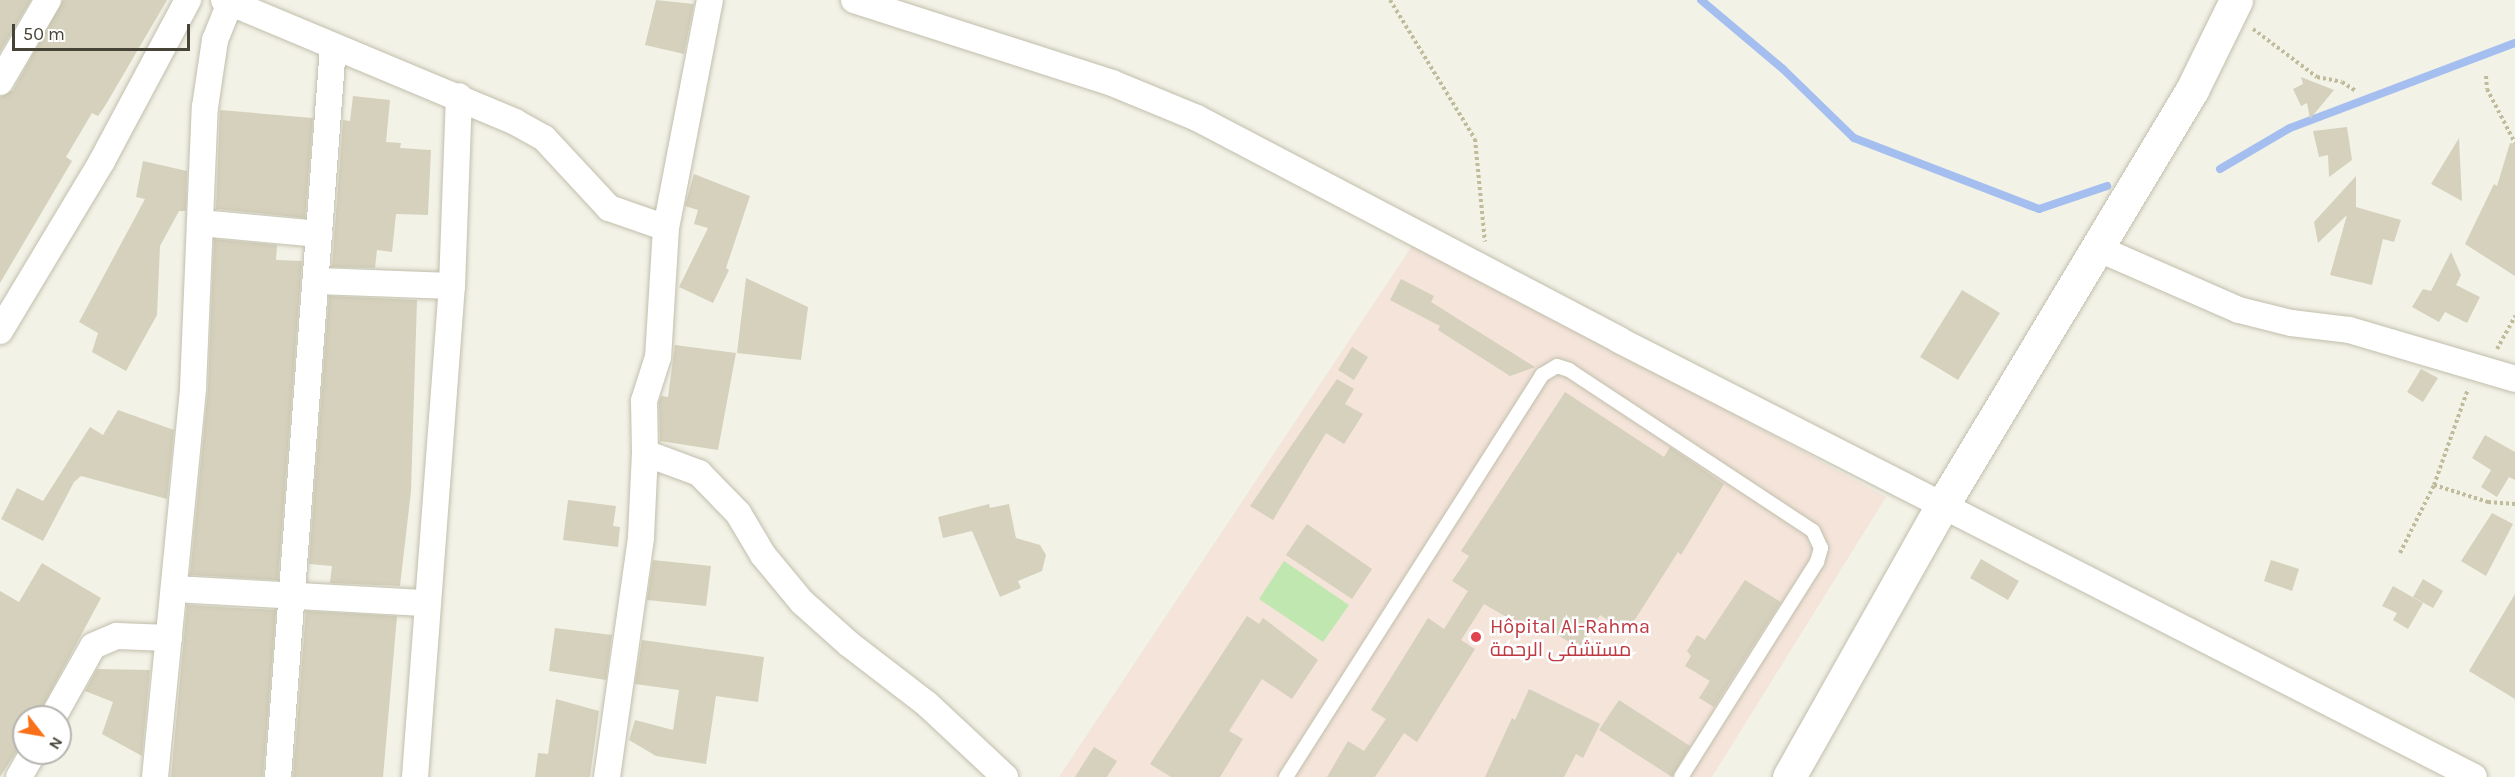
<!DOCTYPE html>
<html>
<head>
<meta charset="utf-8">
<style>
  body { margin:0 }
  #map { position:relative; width:2515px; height:777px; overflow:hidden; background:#f3f2e7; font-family:Karla,Cairo,sans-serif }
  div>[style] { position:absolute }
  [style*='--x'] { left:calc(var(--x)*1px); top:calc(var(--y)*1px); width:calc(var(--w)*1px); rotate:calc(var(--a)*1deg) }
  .medical>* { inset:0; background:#f4e4da }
  .green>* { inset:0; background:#c0e7b0 }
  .stream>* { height:8px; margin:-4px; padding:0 4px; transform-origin:4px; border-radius:4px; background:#a3beef }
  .building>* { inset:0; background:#d5d1bc }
  .path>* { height:4px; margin-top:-2px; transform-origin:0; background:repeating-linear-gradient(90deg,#c0bc9b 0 3px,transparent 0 6px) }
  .roads { filter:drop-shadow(0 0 2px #c1bfac) drop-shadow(0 0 2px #c1bfac) }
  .service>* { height:14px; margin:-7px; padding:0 7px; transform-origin:7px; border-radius:7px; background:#fff }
  .minor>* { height:26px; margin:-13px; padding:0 13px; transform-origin:13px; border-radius:13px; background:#fff }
  .tertiary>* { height:33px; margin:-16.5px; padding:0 16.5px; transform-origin:16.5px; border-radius:16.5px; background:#fff }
  .dots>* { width:16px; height:16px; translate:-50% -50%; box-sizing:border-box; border:3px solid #fff; border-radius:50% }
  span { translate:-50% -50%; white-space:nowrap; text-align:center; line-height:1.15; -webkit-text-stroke:5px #fff; paint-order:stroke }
  .health-label { font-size:20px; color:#be3a42 }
  .left { translate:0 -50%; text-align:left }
  .north { position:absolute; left:12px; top:705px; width:60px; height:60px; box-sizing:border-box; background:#fff; border:2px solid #b5b4af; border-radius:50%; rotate:121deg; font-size:16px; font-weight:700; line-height:24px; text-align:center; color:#464436 }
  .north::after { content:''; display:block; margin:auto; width:21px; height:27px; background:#f87119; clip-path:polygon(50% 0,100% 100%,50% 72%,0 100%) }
  .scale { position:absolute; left:12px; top:24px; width:178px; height:27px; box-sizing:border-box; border:3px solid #464436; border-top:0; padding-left:8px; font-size:18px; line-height:21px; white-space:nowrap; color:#464436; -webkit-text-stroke:4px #fff; paint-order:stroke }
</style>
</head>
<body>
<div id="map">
  <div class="medical">
    <div style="clip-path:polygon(1416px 240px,1886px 497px,1712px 777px,1059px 777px)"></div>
  </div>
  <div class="green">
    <div style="clip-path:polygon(1284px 561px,1349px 605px,1323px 642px,1259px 599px)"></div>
  </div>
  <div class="stream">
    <div style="--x:1701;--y:0;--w:107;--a:40.1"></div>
    <div style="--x:1783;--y:69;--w:99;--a:44.2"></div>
    <div style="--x:1854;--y:138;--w:198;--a:21"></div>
    <div style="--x:2039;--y:209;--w:72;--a:-18.7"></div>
    <div style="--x:2220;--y:169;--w:81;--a:-30.4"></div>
    <div style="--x:2290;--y:128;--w:241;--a:-20.7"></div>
  </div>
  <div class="building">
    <div style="clip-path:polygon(0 0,31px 0,0 52px)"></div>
    <div style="clip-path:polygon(63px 0,167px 0,105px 106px,98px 116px,92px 113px,66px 157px,72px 161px,0 283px,0 97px,13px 90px)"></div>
    <div style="clip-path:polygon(656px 0,694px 4px,684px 54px,645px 45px)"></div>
    <div style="clip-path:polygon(2301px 77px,2334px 90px,2310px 119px,2307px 103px,2301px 106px,2293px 89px,2303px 84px)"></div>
    <div style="clip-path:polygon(353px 96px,390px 100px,386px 142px,401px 143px,400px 148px,431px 150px,428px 215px,396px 214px,392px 252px,377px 250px,375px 268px,332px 267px,343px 120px,350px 121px)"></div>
    <div style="clip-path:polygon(220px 110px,313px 118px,305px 218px,216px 209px)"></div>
    <div style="clip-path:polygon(2347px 127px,2352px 160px,2329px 177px,2328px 155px,2319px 157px,2313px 131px)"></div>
    <div style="clip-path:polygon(2459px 138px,2462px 201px,2431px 184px)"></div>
    <div style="clip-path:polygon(2510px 143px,2515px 144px,2515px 276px,2465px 244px,2494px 184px,2497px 186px)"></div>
    <div style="clip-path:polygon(143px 161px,187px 171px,186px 211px,179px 211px,160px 246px,157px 315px,126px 371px,92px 352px,98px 333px,79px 322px,145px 199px,136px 197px)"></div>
    <div style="clip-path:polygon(694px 174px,750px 196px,726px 268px,729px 270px,713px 303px,679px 287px,708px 228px,694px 224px,698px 210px,685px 206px)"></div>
    <div style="clip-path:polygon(2356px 176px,2356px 207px,2401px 220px,2394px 242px,2383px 239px,2372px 285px,2330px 275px,2347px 215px,2318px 243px,2314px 222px)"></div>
    <div style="clip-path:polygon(214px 239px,277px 245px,276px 260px,302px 261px,278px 580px,190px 575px,208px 389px)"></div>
    <div style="clip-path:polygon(2451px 252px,2461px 275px,2456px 285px,2480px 297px,2467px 323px,2445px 312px,2439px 322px,2412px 307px,2423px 289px,2431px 291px)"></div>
    <div style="clip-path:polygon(746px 278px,808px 307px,801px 360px,737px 353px)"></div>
    <div style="clip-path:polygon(1401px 279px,1434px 296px,1431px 302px,1535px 367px,1510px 376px,1438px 330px,1440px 326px,1390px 300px)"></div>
    <div style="clip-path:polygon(1962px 290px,2000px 313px,1958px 380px,1920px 357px)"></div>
    <div style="clip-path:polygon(329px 296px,417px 300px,411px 491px,400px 586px,330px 583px,332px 566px,309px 564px)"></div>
    <div style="clip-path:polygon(675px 345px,736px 353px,718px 450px,660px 441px,659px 403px,661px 396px,668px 397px)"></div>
    <div style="clip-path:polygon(1352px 347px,1368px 357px,1354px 380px,1338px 370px)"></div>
    <div style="clip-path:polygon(2421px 369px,2438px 378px,2423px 402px,2407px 392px)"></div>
    <div style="clip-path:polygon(1337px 379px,1354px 389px,1345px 404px,1363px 414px,1344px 444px,1326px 433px,1273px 520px,1250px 506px)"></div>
    <div style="clip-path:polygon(1565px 392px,1664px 457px,1670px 447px,1724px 484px,1695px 532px,1681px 555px,1678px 552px,1627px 632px,1600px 615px,1579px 648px,1536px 622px,1531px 631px,1484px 604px,1461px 640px,1475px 649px,1417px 742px,1404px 733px,1375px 777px,1327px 777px,1348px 741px,1364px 751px,1386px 719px,1371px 710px,1428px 618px,1444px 629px,1468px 591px,1452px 581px,1469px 556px,1461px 551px)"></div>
    <div style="clip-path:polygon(118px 410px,174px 430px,167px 499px,81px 476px,74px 482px,43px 541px,1px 519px,17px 488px,43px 501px,90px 427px,103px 435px)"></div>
    <div style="clip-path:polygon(2485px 435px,2515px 452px,2515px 480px,2509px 477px,2497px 497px,2481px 487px,2491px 470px,2472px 458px)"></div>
    <div style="clip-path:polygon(568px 500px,616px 506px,613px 526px,620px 527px,618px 547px,563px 540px)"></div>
    <div style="clip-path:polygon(989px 504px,990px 508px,1009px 504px,1016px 538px,1040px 545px,1046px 555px,1042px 571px,1018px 581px,1021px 588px,1000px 597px,972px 531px,943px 538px,938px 517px)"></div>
    <div style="clip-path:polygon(2492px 513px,2513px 524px,2486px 576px,2461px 561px)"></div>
    <div style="clip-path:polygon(1307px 524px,1372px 569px,1352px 599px,1286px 555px)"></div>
    <div style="clip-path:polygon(1981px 559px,2019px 581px,2008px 600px,1970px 578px)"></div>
    <div style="clip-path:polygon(653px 560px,711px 566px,706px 606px,647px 600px)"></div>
    <div style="clip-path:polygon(2271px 560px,2299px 569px,2292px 591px,2264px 581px)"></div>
    <div style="clip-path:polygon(42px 563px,101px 598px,37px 717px,24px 717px,24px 740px,0 777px,0 591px,19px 602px)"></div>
    <div style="clip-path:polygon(2423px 579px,2443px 591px,2433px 608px,2413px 597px)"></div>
    <div style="clip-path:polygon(1745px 580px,1781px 602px,1714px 707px,1699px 698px,1710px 681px,1685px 666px,1691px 656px,1687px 651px,1697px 635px,1705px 640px)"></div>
    <div style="clip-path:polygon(2393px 586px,2423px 603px,2408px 629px,2393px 620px,2397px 613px,2382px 606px)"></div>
    <div style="clip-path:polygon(2515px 594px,2515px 699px,2469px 671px)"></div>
    <div style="clip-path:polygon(187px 605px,276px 610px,263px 777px,171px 777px)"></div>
    <div style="clip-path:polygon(306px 611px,397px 616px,383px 777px,293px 777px)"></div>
    <div style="clip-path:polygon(1247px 616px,1259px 624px,1263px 618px,1318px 660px,1292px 699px,1262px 679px,1229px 731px,1243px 739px,1220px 777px,1171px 777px,1150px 764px)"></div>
    <div style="clip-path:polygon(555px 628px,612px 635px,606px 680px,549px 671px)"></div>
    <div style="clip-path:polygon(642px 640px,764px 657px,758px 702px,716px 696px,706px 764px,656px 756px,629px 740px,635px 720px,673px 730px,679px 690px,635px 684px)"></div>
    <div style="clip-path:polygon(97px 669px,150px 670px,142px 756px,102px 734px,113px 702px,85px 691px)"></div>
    <div style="clip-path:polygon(1529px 689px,1600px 724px,1583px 758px,1576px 754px,1564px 777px,1485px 777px,1512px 718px,1515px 720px)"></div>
    <div style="clip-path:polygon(556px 699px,599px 711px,590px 777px,535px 777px,538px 753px,548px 754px)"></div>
    <div style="clip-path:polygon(1619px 700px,1690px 746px,1672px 777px,1599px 730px)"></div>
    <div style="clip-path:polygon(1094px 747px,1117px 761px,1107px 777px,1075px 777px)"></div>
  </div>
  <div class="path">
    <div style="--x:1390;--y:0;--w:163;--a:58.6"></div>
    <div style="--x:1475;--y:139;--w:103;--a:84.5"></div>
    <div style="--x:2253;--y:29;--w:80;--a:36.9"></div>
    <div style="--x:2317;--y:77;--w:25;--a:11"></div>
    <div style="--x:2342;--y:82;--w:17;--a:33"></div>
    <div style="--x:2486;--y:76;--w:13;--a:86"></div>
    <div style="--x:2487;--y:89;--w:61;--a:62.6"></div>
    <div style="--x:2497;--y:349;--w:38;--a:-61"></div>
    <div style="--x:2434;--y:485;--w:57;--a:17.5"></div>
    <div style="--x:2488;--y:502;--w:27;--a:4"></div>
    <div style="--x:2400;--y:553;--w:76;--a:-63.4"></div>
    <div style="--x:2434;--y:485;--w:102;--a:-70.5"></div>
  </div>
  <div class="roads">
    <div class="service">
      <div style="--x:1286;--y:777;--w:477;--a:-57.5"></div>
      <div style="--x:1542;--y:375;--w:17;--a:-31"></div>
      <div style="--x:1557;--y:366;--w:13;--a:18"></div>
      <div style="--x:1569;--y:370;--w:292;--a:33.4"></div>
      <div style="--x:1813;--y:531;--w:19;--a:65"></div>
      <div style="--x:1821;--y:548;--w:15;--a:106"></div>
      <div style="--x:1817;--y:562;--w:254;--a:122.3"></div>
    </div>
    <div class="minor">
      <div style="--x:224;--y:0;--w:316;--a:22.7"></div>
      <div style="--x:515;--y:122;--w:33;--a:29"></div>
      <div style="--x:544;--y:138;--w:96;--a:47.1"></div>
      <div style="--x:609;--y:208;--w:60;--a:19.3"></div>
      <div style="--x:666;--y:228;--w:129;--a:93.5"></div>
      <div style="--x:658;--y:357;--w:46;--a:107.7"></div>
      <div style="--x:644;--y:401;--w:52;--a:88.9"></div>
      <div style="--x:645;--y:453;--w:58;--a:20.3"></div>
      <div style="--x:699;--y:473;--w:56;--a:45.7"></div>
      <div style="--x:738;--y:513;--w:49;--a:59.2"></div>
      <div style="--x:763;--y:555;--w:61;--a:50.3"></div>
      <div style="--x:802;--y:602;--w:63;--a:41.8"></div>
      <div style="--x:849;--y:644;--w:98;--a:37.6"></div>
      <div style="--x:927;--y:704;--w:107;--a:43.1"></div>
      <div style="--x:854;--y:0;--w:271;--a:17.8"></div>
      <div style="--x:1112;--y:83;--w:92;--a:22.4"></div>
      <div style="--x:1197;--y:118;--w:477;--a:27.7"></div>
      <div style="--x:1619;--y:340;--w:960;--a:27.07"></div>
      <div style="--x:0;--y:82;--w:95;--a:-59.7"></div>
      <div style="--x:200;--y:223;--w:120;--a:5.3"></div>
      <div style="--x:666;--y:228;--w:232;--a:-79.1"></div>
      <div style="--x:2097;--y:248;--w:155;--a:23.6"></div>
      <div style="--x:2239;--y:310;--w:54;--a:14"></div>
      <div style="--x:2291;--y:323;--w:58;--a:6.9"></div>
      <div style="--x:2349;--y:330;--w:173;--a:16.4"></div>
      <div style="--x:317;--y:281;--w:135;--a:2.1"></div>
      <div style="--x:0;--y:331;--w:198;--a:-59"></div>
      <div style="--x:102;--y:161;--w:183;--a:-61.9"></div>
      <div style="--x:174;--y:589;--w:254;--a:3.2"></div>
      <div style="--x:53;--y:717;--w:81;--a:-60.6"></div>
      <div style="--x:93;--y:646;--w:26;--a:-23"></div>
      <div style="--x:117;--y:636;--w:52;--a:2.2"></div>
      <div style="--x:19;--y:777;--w:28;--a:-60"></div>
      <div style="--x:155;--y:777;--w:391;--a:-84.4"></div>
      <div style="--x:193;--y:388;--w:281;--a:-87.6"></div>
      <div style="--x:205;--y:107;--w:68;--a:-81.5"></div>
      <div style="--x:215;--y:40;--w:40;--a:-68"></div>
      <div style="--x:278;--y:777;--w:731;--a:-85.69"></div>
      <div style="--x:415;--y:777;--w:492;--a:-85.7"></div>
      <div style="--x:452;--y:286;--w:190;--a:-87.9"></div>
      <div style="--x:607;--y:777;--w:242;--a:-81.9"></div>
      <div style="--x:641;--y:537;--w:84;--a:-87.3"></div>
    </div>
    <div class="tertiary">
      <div style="--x:1789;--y:777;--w:311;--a:-60.6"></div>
      <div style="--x:1942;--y:506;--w:485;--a:-59"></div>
      <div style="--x:2192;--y:90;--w:100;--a:-63.9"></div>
    </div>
  </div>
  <div class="dots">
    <div style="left:1476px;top:637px;background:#e0444e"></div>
  </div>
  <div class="health-label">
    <span class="left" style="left:1490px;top:638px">Hôpital Al-Rahma<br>مستشفى الرحمة</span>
  </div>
  <div class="north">N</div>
  <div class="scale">50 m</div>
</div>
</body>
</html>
